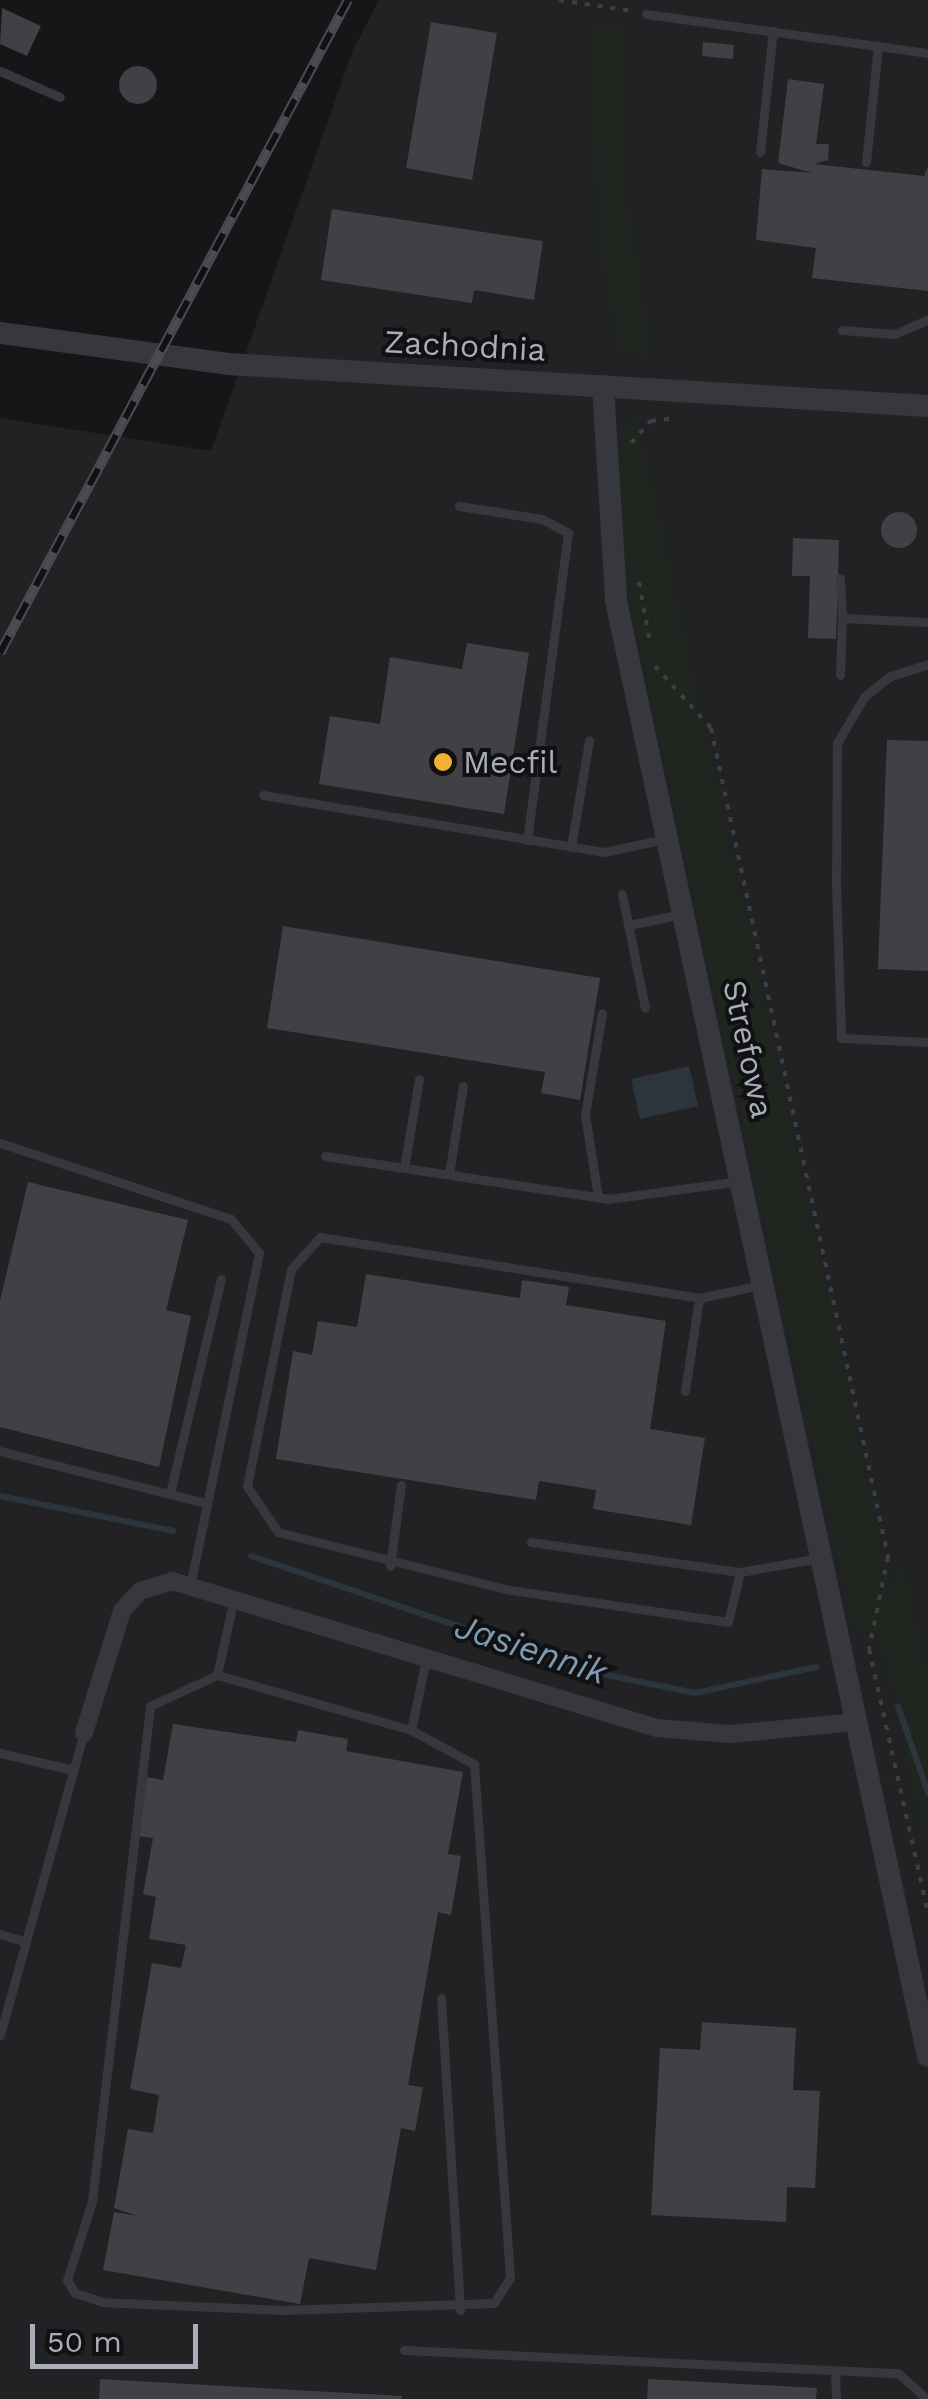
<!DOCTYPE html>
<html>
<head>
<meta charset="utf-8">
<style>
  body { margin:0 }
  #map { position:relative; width:928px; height:2399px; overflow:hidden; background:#161618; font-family:"Work Sans",sans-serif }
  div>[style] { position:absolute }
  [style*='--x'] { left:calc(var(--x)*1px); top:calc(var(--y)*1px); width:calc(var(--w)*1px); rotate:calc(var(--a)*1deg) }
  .built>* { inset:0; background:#222225 }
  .green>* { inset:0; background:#1e261f }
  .water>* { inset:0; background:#2c353c }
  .stream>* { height:6px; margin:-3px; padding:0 3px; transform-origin:3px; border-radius:3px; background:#2c353c }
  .building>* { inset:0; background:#404145 }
  .round { border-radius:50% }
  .path>* { height:4px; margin-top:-2px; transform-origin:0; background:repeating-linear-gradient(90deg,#3d3f44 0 5px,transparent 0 13px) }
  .service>* { height:9px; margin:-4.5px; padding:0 4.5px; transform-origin:4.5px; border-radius:4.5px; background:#37383d }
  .minor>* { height:18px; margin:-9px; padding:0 9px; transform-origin:9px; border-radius:9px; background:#37383d }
  .tertiary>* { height:22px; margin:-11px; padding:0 11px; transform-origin:11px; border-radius:11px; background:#37383d }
  .rail>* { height:10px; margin-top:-5px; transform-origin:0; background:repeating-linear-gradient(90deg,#111113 0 19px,#4a4c52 0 38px); box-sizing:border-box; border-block:2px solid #4a4c52 }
  .dots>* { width:28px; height:28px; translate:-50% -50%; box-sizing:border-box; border:5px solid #111113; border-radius:50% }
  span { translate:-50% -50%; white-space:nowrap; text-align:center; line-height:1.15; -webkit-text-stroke:8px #111113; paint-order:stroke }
  .street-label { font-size:32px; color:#a8adb8 }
  .poi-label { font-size:32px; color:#a8adb8 }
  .left { translate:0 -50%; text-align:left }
  .water-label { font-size:35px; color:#7f9bb3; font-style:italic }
  .scale { position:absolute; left:30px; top:2324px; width:168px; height:45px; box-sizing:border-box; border:5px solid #a8adb8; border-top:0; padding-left:12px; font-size:30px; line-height:35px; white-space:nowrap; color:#a8adb8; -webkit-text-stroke:8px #111113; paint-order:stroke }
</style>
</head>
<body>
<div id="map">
  <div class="built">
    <div style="clip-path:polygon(379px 0,928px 0,928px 2399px,0 2399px,0 418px,211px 451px,353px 50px)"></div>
  </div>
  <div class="green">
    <div style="clip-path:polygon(591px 24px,625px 29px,626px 195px,652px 357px,620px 352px,598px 238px)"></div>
    <div style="clip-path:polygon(636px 414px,891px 1593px,902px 1562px,928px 1681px,928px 1854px,880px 1635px,853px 1625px,632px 608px,617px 483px,623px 431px)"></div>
  </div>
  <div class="water">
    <div style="clip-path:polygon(689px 1066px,698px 1106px,640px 1119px,631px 1079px)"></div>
  </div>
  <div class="stream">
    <div style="--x:0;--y:1496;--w:177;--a:11.4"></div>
    <div style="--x:251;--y:1556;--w:365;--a:18.7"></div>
    <div style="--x:597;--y:1673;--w:100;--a:11.5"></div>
    <div style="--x:695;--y:1693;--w:124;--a:-12.1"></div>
    <div style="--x:898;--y:1706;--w:92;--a:71"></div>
  </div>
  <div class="building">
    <div style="clip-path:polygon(2px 8px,41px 26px,27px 56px,0 44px)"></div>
    <div style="clip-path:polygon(431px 22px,497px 33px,472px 180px,406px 168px)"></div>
    <div style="clip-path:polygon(703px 42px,734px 45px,733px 59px,702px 56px)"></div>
    <div class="round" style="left:119px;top:66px;width:38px;height:38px"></div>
    <div style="clip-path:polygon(788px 79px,824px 84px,816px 144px,829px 144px,828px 160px,814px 164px,924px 176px,928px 166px,928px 291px,812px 278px,816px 248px,756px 240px,762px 169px,812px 173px,778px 163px)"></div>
    <div style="clip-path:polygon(332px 209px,543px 241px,534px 300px,474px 290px,472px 303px,321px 280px)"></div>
    <div class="round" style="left:881px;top:512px;width:36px;height:36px"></div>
    <div style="clip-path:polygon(793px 538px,839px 540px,836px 639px,808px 638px,810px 576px,792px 576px)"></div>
    <div style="clip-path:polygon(467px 643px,529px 653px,504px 814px,319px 784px,330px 716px,380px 724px,390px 657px,462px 669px)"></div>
    <div style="clip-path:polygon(887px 740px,928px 741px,928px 971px,878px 969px)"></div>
    <div style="clip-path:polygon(283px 926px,600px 978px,580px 1100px,541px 1093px,545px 1072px,267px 1028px)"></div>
    <div style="clip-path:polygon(28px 1182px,188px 1220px,166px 1310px,191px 1316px,159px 1467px,0 1427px,0 1301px)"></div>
    <div style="clip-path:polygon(366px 1274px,520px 1298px,522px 1280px,569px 1287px,566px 1305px,666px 1321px,650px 1429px,705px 1438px,691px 1525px,593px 1509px,596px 1490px,539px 1481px,536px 1500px,276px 1459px,293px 1351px,312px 1355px,318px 1321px,357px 1327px)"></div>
    <div style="clip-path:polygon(173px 1724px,296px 1742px,298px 1730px,348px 1739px,346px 1751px,463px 1772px,448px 1854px,461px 1856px,451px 1915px,438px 1912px,408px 2085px,423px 2087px,415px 2131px,401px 2128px,376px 2270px,309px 2258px,300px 2304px,103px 2270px,114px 2212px,138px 2216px,114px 2208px,128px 2129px,153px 2133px,159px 2095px,130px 2089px,152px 1963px,181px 1968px,186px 1945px,149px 1939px,156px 1897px,143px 1894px,153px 1838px,137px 1836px,147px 1777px,163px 1780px)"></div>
    <div style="clip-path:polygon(702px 2022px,796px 2028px,793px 2090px,820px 2091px,815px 2188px,787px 2187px,786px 2222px,651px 2215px,660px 2048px,700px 2050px)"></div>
    <div style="clip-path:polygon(100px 2379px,402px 2396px,401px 2399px,99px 2399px)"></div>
    <div style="clip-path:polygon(648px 2379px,817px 2388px,816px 2399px,647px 2399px)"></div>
  </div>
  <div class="path">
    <div style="--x:559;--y:0;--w:74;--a:8.6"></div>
    <div style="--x:631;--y:443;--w:30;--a:-48"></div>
    <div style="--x:651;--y:421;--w:25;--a:-7"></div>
    <div style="--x:639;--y:582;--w:61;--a:79.6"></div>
    <div style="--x:655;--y:666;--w:84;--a:47.9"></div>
    <div style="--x:711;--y:728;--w:848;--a:77.95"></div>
    <div style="--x:888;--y:1557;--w:94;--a:101.7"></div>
    <div style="--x:869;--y:1649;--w:270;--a:77.4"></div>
  </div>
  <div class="service">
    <div style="--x:646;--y:14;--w:285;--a:7.9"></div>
    <div style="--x:0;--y:71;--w:65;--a:23.4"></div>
    <div style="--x:760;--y:152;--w:122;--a:-83.9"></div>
    <div style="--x:866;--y:162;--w:117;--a:-84.1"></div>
    <div style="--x:842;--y:330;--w:53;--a:4.3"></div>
    <div style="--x:895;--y:334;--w:36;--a:-24"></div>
    <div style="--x:459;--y:506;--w:84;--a:8.9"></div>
    <div style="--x:542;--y:519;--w:30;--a:28"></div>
    <div style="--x:568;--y:533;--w:310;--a:97.6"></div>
    <div style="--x:840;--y:578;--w:40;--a:87.1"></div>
    <div style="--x:928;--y:664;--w:40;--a:162"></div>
    <div style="--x:890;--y:676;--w:33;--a:141"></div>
    <div style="--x:864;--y:697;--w:53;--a:120.4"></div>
    <div style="--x:837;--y:743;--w:141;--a:90.4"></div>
    <div style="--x:836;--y:884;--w:154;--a:88.1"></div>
    <div style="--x:841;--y:1038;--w:87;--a:2.6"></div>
    <div style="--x:840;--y:675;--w:57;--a:-88"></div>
    <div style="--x:842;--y:618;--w:86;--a:2.7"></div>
    <div style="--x:263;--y:795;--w:346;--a:9.5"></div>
    <div style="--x:604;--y:852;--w:62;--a:-12"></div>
    <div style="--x:571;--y:847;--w:108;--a:-80.4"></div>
    <div style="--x:622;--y:894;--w:116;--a:78.6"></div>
    <div style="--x:628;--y:925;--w:56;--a:-11.3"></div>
    <div style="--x:0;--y:1143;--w:243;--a:18.2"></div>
    <div style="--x:231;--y:1219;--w:44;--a:50.5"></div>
    <div style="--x:259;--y:1253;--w:336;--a:101.7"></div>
    <div style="--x:325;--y:1156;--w:286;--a:8.6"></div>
    <div style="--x:608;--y:1199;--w:134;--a:-7.7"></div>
    <div style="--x:404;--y:1168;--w:90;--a:-80.4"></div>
    <div style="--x:449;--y:1174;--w:89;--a:-81"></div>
    <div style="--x:598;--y:1197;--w:83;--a:-99"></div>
    <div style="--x:585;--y:1115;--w:103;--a:-80.5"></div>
    <div style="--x:685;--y:1391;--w:94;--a:-81.4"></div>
    <div style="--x:0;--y:1451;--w:211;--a:14.2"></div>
    <div style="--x:170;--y:1493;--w:220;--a:-76.6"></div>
    <div style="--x:531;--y:1542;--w:211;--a:8.2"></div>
    <div style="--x:740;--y:1572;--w:80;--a:-10"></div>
    <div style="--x:390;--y:1566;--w:82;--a:-82.3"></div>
    <div style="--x:740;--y:1572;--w:51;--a:103.5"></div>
    <div style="--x:728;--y:1622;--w:225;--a:-171.6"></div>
    <div style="--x:505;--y:1589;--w:234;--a:-165.9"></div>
    <div style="--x:278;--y:1532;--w:55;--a:-124"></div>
    <div style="--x:247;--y:1486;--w:221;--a:-78.5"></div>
    <div style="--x:291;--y:1269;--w:43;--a:-47.8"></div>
    <div style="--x:320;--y:1237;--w:384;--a:9.1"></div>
    <div style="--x:699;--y:1298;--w:63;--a:-11.8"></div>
    <div style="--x:217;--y:1675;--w:202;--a:15.8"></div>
    <div style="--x:411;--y:1730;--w:72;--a:28.4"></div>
    <div style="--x:474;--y:1764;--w:515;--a:85.99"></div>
    <div style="--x:510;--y:2278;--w:30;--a:123"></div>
    <div style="--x:494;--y:2303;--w:211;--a:178.1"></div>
    <div style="--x:283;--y:2310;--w:180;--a:-177.5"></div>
    <div style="--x:103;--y:2302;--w:29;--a:-162"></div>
    <div style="--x:75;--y:2293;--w:15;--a:-122"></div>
    <div style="--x:67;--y:2280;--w:83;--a:-72.4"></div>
    <div style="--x:92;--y:2201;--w:498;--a:-83.3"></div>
    <div style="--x:150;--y:1706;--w:74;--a:-24.8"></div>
    <div style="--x:217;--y:1675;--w:79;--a:-77.6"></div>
    <div style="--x:411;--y:1730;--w:73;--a:-78.1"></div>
    <div style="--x:0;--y:1753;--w:75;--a:13.1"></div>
    <div style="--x:0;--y:1934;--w:27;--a:17"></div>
    <div style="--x:441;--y:1998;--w:313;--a:86.5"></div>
    <div style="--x:0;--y:2035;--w:313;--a:-74.5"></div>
    <div style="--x:404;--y:2350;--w:495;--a:2.7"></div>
    <div style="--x:898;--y:2373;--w:39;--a:42"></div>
    <div style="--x:835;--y:2370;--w:29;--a:88"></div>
  </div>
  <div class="minor">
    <div style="--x:84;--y:1733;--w:128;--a:-72.7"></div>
    <div style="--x:122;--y:1611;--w:27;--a:-48"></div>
    <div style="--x:140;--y:1591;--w:34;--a:-17"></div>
    <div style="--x:172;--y:1581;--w:507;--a:16.86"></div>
    <div style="--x:657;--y:1728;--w:74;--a:4.6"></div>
    <div style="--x:731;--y:1734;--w:125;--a:-5.5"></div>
  </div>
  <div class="tertiary">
    <div style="--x:0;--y:333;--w:230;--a:7.7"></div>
    <div style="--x:228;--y:364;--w:701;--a:3.43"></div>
    <div style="--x:603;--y:386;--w:215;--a:86.5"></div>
    <div style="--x:616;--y:601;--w:1488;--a:77.9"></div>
  </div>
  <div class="rail">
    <div style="--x:0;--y:653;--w:740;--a:-61.95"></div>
  </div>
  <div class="dots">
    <div style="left:443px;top:762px;background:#f2b134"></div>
  </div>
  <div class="street-label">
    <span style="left:465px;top:346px;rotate:3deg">Zachodnia</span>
    <span style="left:748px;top:1049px;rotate:78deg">Strefowa</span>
  </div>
  <div class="poi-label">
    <span class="left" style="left:463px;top:762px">Mecfil</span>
  </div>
  <div class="water-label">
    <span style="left:531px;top:1649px;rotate:18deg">Jasiennik</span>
  </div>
  <div class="scale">50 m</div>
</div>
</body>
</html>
